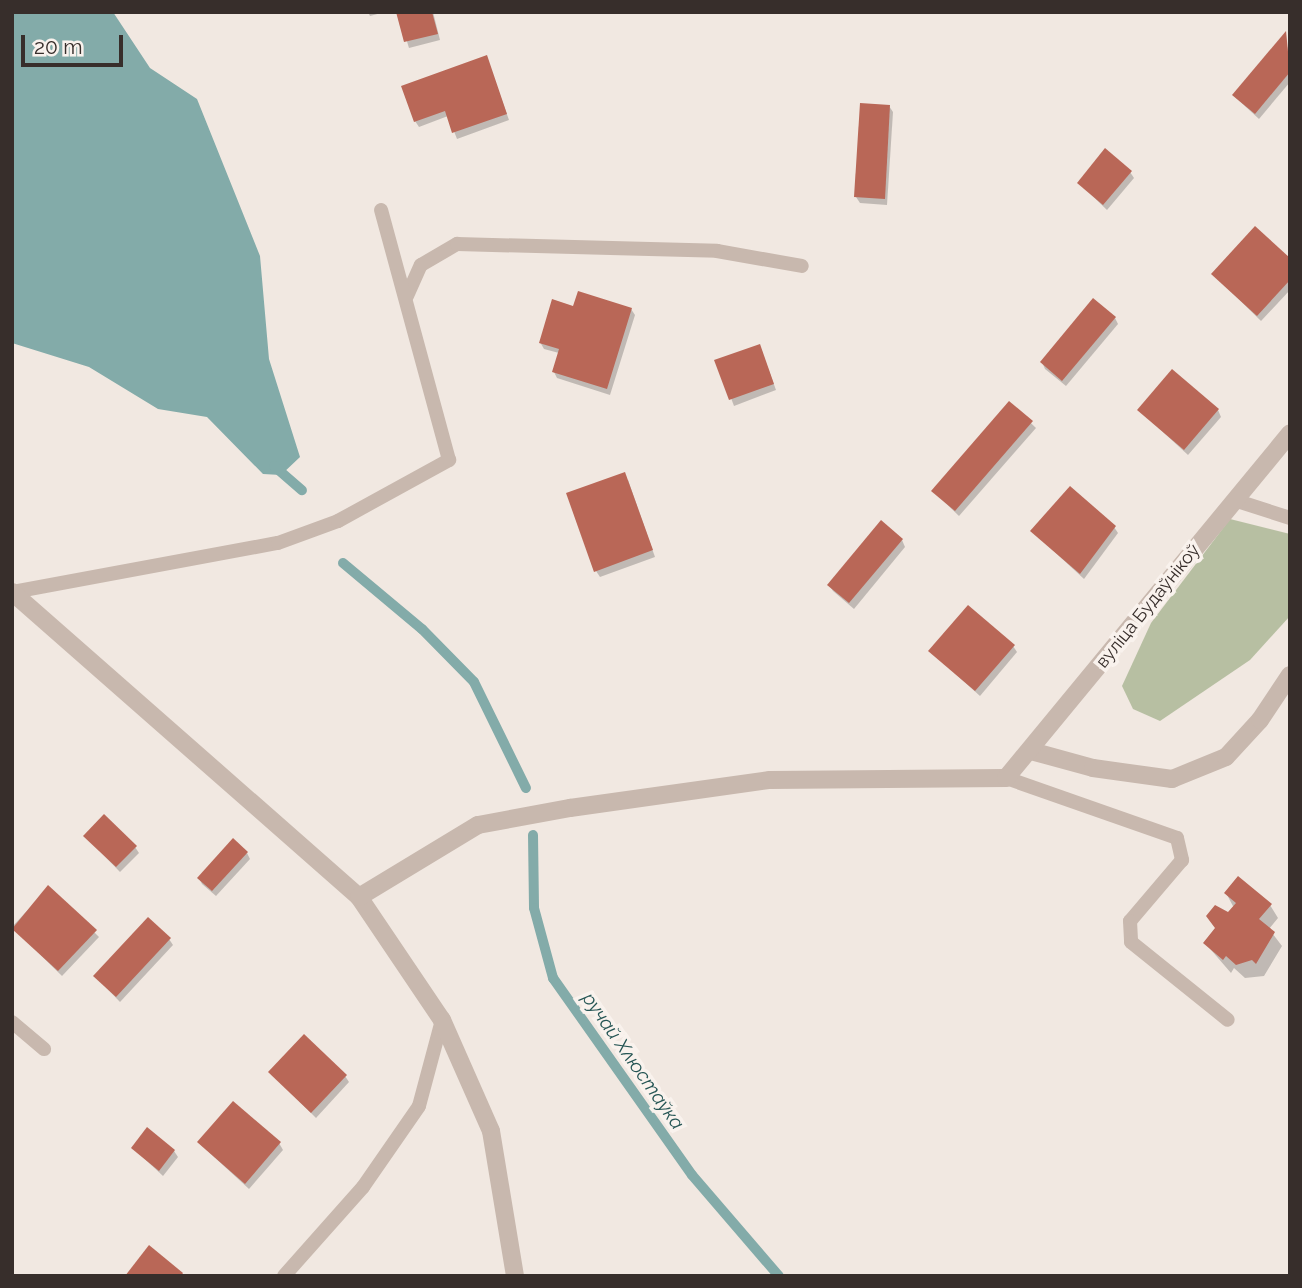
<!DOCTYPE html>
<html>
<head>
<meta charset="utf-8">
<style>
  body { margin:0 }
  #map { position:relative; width:1302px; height:1288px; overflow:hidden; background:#f1e8e1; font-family:Raleway,sans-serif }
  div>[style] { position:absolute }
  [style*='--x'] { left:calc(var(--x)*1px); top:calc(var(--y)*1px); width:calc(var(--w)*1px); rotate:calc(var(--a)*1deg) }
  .green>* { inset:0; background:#b7bfa2 }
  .water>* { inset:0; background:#83aba9 }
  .shadow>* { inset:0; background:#0003 }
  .stream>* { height:10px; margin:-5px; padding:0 5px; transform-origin:5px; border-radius:5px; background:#83aba9 }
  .building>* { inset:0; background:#b96757 }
  .service>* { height:14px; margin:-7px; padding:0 7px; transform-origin:7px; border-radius:7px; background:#c8b8ae }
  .minor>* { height:18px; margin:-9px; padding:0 9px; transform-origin:9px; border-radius:9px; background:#c8b8ae }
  span { translate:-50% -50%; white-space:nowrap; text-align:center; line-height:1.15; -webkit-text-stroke:7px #f9f2ed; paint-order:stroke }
  .street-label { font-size:18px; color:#372e2b }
  .water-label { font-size:19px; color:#255554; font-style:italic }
  .frame { position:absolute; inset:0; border:14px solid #372e2b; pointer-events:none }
  .scale { position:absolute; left:21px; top:35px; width:102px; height:32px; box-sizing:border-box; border:4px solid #372e2b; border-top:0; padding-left:9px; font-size:21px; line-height:24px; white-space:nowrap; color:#372e2b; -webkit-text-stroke:5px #f9f2ed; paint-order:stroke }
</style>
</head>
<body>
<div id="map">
  <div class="green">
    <div style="clip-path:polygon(1230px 519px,1290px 534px,1290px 616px,1250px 660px,1160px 721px,1133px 709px,1122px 686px,1151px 623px)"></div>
  </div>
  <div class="water">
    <div style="clip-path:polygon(12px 12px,113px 12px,150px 68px,197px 99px,260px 256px,269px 359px,300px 457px,281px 475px,263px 474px,207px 417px,158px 409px,89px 367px,12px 343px)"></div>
  </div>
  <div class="shadow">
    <div style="clip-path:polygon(368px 12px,385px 12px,370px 16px)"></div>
    <div style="clip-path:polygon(398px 12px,433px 12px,440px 40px,409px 48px)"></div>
    <div style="clip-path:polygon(1286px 34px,1290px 82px,1259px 119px,1234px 96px)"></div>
    <div style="clip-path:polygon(489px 64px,509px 120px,457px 139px,448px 116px,419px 127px,415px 121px)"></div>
    <div style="clip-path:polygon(889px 106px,893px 112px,887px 205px,860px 203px,856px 197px)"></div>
    <div style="clip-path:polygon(1130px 172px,1134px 178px,1107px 210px,1079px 183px)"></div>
    <div style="clip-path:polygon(1290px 260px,1290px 290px,1261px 321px,1213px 274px)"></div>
    <div style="clip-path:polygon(575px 308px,631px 309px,635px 315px,610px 395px,557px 378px,554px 372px,559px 353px,544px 349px,540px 342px)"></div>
    <div style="clip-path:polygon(1115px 318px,1118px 324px,1066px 386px,1045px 369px,1042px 362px)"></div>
    <div style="clip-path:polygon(760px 346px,776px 390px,734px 406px,717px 361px)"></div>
    <div style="clip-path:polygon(1010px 403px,1036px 428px,959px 516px,933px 491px)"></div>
    <div style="clip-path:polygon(1139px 410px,1218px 410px,1221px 417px,1188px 455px)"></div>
    <div style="clip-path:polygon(628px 480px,655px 557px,600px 577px,596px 571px)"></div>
    <div style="clip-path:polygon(1114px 527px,1118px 533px,1084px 579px,1032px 531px)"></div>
    <div style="clip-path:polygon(902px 540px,905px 547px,854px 609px,833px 591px,829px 585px)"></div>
    <div style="clip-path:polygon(1013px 646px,1017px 652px,980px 696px,930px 651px)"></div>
    <div style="clip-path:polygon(85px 836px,135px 847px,139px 853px,120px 872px)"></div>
    <div style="clip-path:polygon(247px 853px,250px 859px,216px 896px,202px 884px,199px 878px)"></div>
    <div style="clip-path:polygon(49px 887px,99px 937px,62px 976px,12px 927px)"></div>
    <div style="clip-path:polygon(1226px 893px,1270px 905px,1278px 918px,1269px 929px,1282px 946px,1264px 976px,1245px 978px,1234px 968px,1231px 973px,1205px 943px,1234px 908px)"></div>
    <div style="clip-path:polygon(169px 939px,173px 945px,120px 1002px,95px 976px)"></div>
    <div style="clip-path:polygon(270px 1072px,345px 1076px,349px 1082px,316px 1118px)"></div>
    <div style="clip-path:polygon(199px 1143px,279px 1143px,283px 1150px,249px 1189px)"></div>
    <div style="clip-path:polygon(133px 1148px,174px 1151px,178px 1157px,163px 1176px)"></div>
  </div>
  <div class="stream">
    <div style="--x:274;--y:466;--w:37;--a:41"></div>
    <div style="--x:343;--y:563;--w:103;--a:39.9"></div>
    <div style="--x:422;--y:629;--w:74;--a:45.5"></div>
    <div style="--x:474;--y:682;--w:118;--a:63.9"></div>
    <div style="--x:533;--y:835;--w:73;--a:89.2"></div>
    <div style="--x:534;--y:908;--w:73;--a:74.8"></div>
    <div style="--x:553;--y:978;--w:241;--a:54.8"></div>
    <div style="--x:692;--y:1175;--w:133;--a:49.3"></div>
  </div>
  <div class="building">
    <div style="clip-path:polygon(396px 12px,432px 12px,438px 34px,404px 42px)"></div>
    <div style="clip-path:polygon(1286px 31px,1290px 72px,1255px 114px,1232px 95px)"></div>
    <div style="clip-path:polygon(487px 55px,507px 114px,452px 133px,445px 111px,414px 122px,401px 86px)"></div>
    <div style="clip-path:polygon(860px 103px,890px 105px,885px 199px,854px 197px)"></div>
    <div style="clip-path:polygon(1105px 148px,1132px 171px,1103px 205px,1077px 183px)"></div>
    <div style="clip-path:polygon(1255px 226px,1290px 258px,1290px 280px,1257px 316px,1211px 274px)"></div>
    <div style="clip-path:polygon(578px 291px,632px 308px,607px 389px,552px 372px,559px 349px,539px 343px,552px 299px,573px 306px)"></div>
    <div style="clip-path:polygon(1093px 298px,1116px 317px,1062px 381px,1040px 362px)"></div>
    <div style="clip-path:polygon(760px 344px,774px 384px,729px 400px,714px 360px)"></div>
    <div style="clip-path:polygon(1172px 369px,1219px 409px,1184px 450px,1137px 410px)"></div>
    <div style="clip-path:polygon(1009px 401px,1033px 421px,955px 511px,931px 491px)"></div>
    <div style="clip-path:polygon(625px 472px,653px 550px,594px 572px,566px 493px)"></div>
    <div style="clip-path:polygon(1070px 486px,1116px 526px,1080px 574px,1030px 531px)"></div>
    <div style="clip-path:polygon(881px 520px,903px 539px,849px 603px,827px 585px)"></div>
    <div style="clip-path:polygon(968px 605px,1015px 645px,975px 691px,928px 651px)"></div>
    <div style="clip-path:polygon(104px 814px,137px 846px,116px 867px,83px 836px)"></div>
    <div style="clip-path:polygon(233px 838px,248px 852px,212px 891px,197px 878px)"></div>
    <div style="clip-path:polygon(1238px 876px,1272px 904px,1259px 919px,1275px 932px,1256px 964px,1252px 960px,1236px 965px,1226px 956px,1223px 960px,1203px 943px,1215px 928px,1206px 916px,1215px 905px,1228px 912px,1236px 903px,1224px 893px)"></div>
    <div style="clip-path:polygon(48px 885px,97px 930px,58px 971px,12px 929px)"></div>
    <div style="clip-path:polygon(148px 917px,171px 938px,116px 997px,93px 976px)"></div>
    <div style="clip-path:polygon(304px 1034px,347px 1075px,311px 1113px,268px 1072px)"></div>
    <div style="clip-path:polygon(233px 1101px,281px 1142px,245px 1184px,197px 1142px)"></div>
    <div style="clip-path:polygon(147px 1127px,175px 1150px,159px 1171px,131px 1148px)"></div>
    <div style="clip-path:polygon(149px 1245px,183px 1273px,181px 1276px,125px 1276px)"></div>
  </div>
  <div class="service">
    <div style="--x:407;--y:296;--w:34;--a:-66"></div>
    <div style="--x:421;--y:265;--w:42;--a:-30.3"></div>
    <div style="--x:457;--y:244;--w:260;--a:1.5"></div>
    <div style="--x:717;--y:251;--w:86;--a:10"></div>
    <div style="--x:1234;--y:500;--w:59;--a:17.8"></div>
    <div style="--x:13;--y:592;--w:269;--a:-10.5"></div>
    <div style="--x:278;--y:543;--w:64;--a:-20.1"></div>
    <div style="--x:338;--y:521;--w:127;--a:-28.8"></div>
    <div style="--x:449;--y:460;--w:259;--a:-105.2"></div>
    <div style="--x:1006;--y:778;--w:181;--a:19.3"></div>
    <div style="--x:1177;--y:838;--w:23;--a:77"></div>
    <div style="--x:1182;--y:860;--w:80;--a:130.4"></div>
    <div style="--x:1130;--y:921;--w:21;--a:87"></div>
    <div style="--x:1131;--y:942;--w:124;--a:38.8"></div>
    <div style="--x:12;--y:1022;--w:42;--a:40.2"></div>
    <div style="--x:284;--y:1276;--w:119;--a:-48.4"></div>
    <div style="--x:363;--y:1187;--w:98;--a:-55.3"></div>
    <div style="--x:419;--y:1106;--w:89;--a:-75"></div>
  </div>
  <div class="minor">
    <div style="--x:12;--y:592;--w:462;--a:41.3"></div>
    <div style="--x:359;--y:897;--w:148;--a:56"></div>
    <div style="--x:442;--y:1020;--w:121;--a:66.2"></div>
    <div style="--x:491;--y:1131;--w:147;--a:80.6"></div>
    <div style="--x:1031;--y:751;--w:64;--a:15.3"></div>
    <div style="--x:1093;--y:768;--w:80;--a:7.9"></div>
    <div style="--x:1172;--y:779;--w:58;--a:-22.2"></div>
    <div style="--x:1226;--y:757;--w:50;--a:-47.4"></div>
    <div style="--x:1260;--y:720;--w:54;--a:-56.3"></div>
    <div style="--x:359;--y:897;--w:139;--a:-31.2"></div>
    <div style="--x:478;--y:825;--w:94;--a:-10.5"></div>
    <div style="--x:570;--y:808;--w:202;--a:-8"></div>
    <div style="--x:770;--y:780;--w:236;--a:-0.5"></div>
    <div style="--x:1006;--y:778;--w:447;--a:-50.5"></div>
  </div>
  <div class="street-label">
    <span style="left:1148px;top:606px;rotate:-51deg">вуліца Будаўнікоў</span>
  </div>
  <div class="water-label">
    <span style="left:633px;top:1061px;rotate:55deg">ручай Хлюстаўка</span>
  </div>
  <div class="frame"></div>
  <div class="scale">20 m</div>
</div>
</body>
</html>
